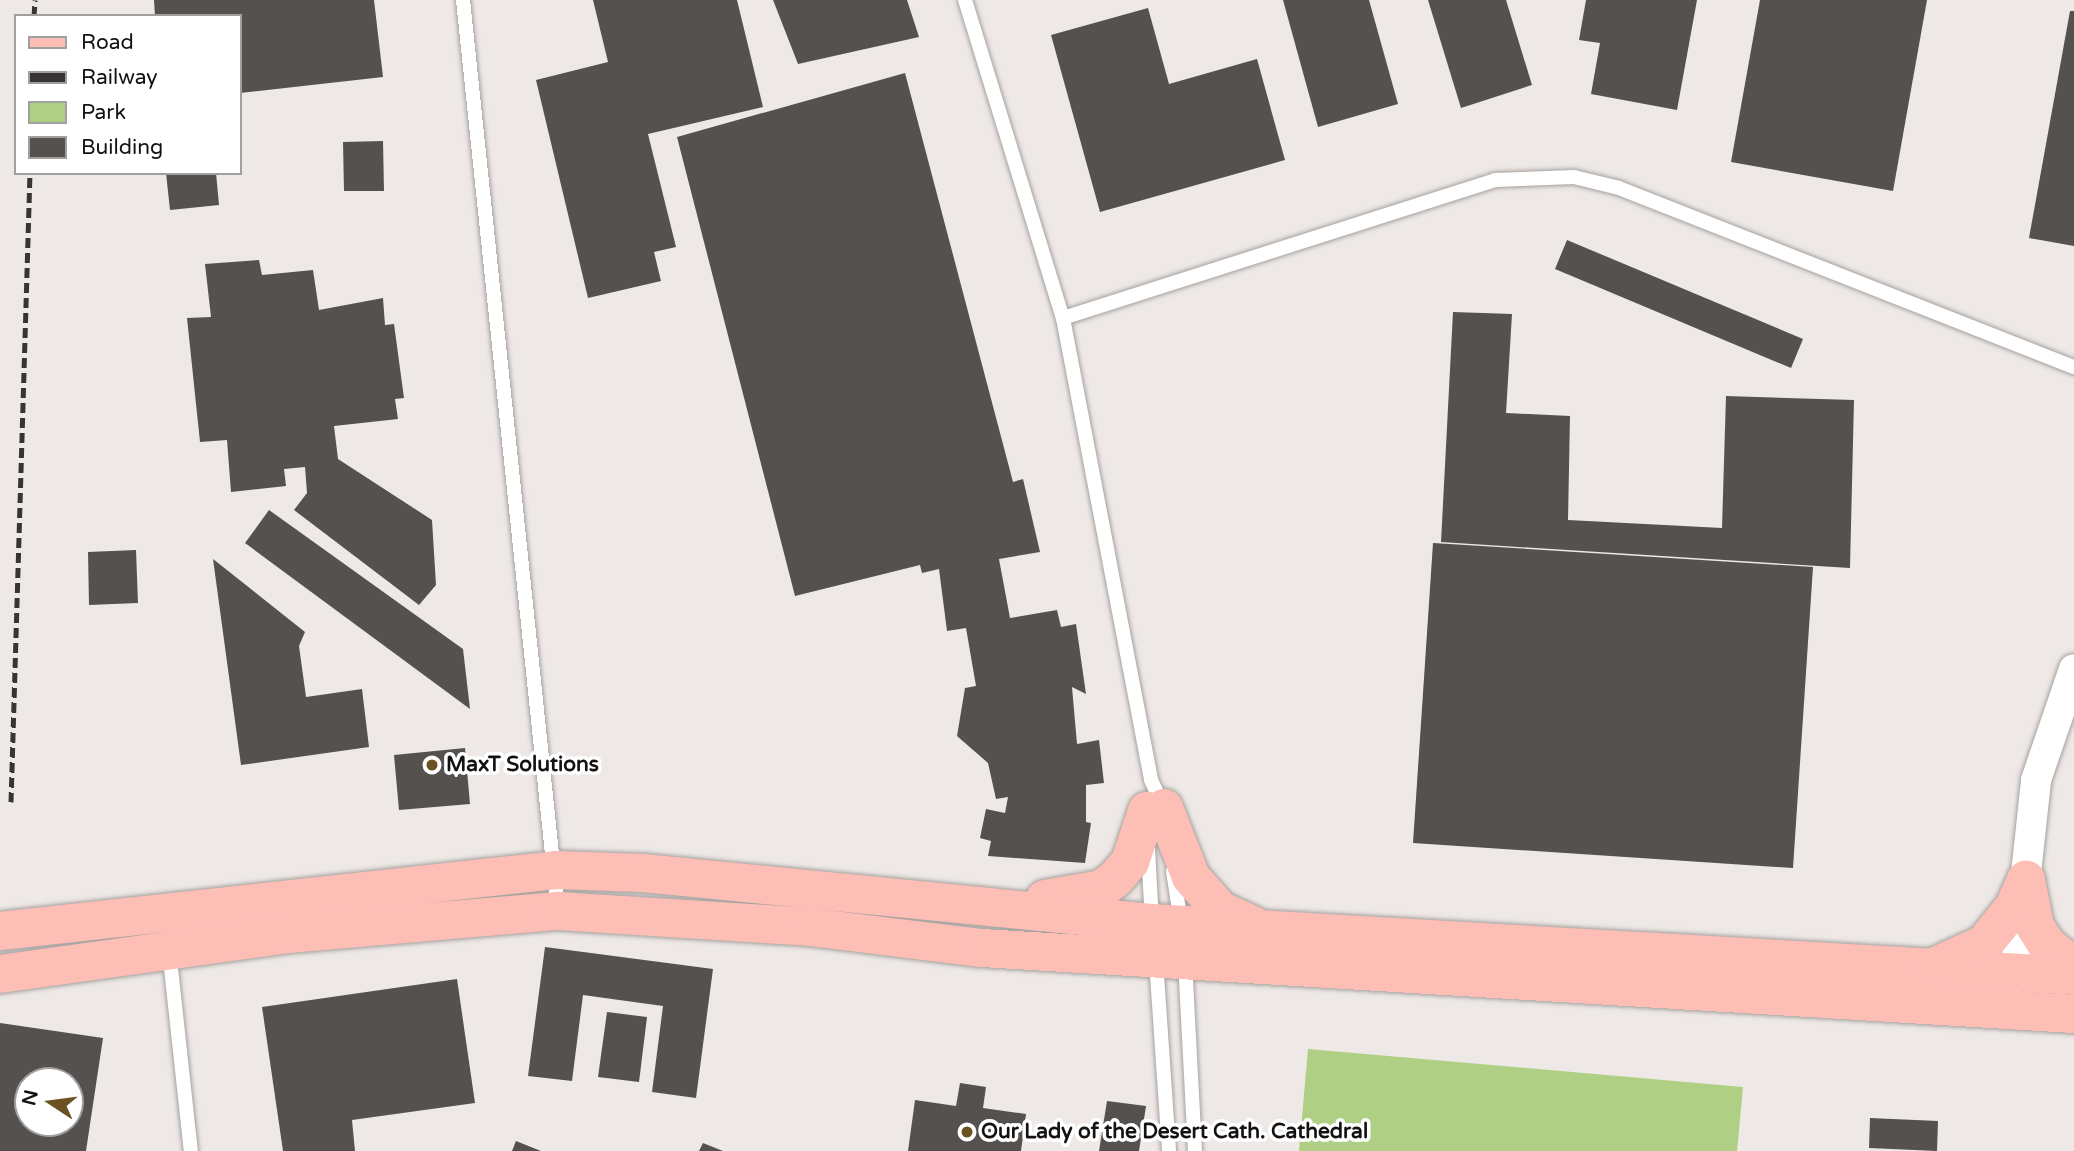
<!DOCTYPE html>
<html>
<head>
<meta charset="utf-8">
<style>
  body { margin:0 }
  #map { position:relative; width:2074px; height:1151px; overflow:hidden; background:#eee9e6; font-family:"Varela Round",sans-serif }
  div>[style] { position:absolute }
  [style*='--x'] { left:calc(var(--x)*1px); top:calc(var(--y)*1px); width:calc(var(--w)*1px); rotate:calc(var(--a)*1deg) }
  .green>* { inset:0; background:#afd084 }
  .building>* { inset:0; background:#55514f }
  .roads { filter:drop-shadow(0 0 2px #a6a29f) drop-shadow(0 0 2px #a6a29f) }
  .lane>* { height:14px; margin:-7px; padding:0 7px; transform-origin:7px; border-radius:7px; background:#fff }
  .street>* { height:30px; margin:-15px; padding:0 15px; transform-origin:15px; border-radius:15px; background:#fff }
  .primary>* { height:38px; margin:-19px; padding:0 19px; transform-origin:19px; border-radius:19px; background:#fdbeb6 }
  .rail>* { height:5px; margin-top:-2.5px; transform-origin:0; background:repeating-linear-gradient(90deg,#373433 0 10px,transparent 0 15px) }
  .dots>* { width:19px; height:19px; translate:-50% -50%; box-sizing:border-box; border:4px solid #fff; border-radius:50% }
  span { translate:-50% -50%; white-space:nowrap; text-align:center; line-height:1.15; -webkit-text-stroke:7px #fff; paint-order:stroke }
  .poi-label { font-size:21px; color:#141211; font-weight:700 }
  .left { translate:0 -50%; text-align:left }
  .legend { position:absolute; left:14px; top:14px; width:228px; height:161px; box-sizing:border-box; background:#fff; border:2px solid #a1a0a0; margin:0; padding:9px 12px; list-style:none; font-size:21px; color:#141211 }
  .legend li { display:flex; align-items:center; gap:14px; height:35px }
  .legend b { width:35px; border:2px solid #a1a0a0 }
  .north { position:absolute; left:14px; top:1067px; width:70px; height:70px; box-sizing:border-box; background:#fff; border:2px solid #a1a0a0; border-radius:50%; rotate:283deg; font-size:19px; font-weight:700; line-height:28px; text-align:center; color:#141211 }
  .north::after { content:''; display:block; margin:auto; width:24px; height:32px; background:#6b5223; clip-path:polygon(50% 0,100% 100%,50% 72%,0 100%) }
</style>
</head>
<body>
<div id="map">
  <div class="green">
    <div style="clip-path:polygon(1308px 1049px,1743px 1087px,1737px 1151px,1299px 1151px)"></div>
  </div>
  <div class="building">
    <div style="clip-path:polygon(154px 0,374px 0,383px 77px,240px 93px,240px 16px,155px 16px)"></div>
    <div style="clip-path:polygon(593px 0,737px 0,763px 107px,648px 134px,676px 247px,654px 252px,661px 281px,588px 298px,536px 80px,608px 62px)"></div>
    <div style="clip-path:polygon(773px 0,907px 0,919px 37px,798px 64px)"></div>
    <div style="clip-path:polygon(1283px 0,1369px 0,1398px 104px,1318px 127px)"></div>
    <div style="clip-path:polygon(1428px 0,1506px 0,1532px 85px,1461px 108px)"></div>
    <div style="clip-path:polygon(1586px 0,1697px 0,1677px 110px,1591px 94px,1600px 43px,1579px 40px)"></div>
    <div style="clip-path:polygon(1760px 0,1927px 0,1893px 191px,1731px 162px)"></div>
    <div style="clip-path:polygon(1148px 8px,1169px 84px,1257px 59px,1285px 160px,1100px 212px,1051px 35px)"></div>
    <div style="clip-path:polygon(2070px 11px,2074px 11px,2074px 246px,2029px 238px)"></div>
    <div style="clip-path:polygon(905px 73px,1013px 482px,1023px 479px,1040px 552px,999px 559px,1010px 618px,1057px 610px,1061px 627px,1076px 624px,1086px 694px,1072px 687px,1077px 744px,1099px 740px,1104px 783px,1086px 785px,1086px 822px,1091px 823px,1085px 863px,988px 856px,991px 841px,980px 838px,986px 809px,1005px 813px,1008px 797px,996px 799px,988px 763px,957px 736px,965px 688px,976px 686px,966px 628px,947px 631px,939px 569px,922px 573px,920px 565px,795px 596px,677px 137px)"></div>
    <div style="clip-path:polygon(383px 141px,384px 191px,344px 191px,343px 142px)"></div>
    <div style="clip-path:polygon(166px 173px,216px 173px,219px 205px,170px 210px)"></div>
    <div style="clip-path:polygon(1567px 240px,1803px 339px,1791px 368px,1555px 269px)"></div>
    <div style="clip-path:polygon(259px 260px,262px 275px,313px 270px,319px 310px,383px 298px,385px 325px,394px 324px,404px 398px,395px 399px,398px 419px,334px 426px,338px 459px,432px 520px,436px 585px,419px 605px,294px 510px,307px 493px,305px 467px,284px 469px,286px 486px,231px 492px,227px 440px,200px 442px,187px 318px,211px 317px,205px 264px)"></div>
    <div style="clip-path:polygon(1453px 312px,1512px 314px,1506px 413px,1570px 416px,1568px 520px,1722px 528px,1726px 396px,1854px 400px,1850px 568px,1441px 542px)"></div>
    <div style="clip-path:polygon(269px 510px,463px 649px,470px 709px,245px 543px)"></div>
    <div style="clip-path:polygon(1433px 543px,1813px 567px,1793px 868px,1413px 843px)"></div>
    <div style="clip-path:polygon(136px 550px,138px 603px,89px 605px,88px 552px)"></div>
    <div style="clip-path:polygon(213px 559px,305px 632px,299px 646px,306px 697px,362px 689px,369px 747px,241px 765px)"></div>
    <div style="clip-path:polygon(465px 748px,470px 804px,399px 810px,394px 755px)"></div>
    <div style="clip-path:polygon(545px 947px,713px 969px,696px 1098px,652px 1092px,663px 1006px,583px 995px,572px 1081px,528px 1076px)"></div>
    <div style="clip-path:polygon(457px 979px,475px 1103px,352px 1120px,355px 1151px,283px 1151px,262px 1007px)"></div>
    <div style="clip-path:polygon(607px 1012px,647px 1017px,639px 1082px,598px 1077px)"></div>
    <div style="clip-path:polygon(evenodd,0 1023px,103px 1038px,86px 1151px,0 1151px,0 1023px,28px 1081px,70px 1081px,70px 1123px,28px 1123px,28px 1081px)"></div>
    <div style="clip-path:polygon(960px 1083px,986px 1087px,983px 1108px,1026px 1114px,1021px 1151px,908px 1151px,915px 1100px,956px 1106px)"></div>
    <div style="clip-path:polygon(1107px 1101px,1146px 1106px,1139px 1151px,1099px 1151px)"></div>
    <div style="clip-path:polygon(1870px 1118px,1938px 1121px,1937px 1151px,1869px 1148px)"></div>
    <div style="clip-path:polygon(516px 1141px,541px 1151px,512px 1151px)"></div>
    <div style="clip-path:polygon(703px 1143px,723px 1151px,699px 1151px)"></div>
  </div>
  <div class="roads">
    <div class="lane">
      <div style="--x:463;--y:0;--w:916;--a:84.05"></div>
      <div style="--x:965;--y:0;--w:333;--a:72.9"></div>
      <div style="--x:1063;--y:318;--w:470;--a:79.2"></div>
      <div style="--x:1151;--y:780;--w:29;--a:65"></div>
      <div style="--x:1063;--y:318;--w:454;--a:-17.7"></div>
      <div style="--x:1495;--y:180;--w:79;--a:-2.2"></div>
      <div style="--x:1574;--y:177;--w:46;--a:13.7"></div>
      <div style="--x:1619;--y:188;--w:489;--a:21.5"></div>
      <div style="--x:1148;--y:849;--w:74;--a:86.9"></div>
      <div style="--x:1173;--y:871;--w:53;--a:81.3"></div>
      <div style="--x:169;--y:950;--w:202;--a:83.8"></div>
      <div style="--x:1156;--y:960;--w:191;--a:86.1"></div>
      <div style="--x:1185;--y:961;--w:190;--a:87"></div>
    </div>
    <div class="street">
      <div style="--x:2013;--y:993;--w:214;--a:-83.8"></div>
      <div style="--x:2036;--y:780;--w:117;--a:-71.1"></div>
    </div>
    <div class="primary">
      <div style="--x:1164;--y:808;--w:74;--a:68.6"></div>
      <div style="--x:1191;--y:877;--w:44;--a:48.7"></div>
      <div style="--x:1220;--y:910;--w:38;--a:25"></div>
      <div style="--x:2026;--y:880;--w:47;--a:78.9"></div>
      <div style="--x:2035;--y:926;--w:22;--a:58"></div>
      <div style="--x:2047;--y:945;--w:35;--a:39"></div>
      <div style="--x:1045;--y:899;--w:58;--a:-10"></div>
      <div style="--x:1102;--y:889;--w:18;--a:-38"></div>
      <div style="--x:1116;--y:878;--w:21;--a:-49"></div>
      <div style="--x:1130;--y:862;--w:54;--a:-71.6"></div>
      <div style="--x:0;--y:931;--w:559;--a:-6.26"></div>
      <div style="--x:556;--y:870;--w:87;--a:2"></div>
      <div style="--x:643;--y:873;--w:511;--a:5.61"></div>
      <div style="--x:1152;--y:923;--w:924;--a:3.29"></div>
      <div style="--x:1938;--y:965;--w:51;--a:-24.5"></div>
      <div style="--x:1984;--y:944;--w:48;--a:-51"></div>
      <div style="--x:2014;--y:907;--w:30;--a:-66"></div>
      <div style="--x:0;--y:974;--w:291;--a:-7.9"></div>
      <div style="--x:288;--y:934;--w:271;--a:-4.9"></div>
      <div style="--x:558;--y:911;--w:253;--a:3.6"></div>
      <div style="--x:810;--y:927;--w:173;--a:7"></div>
      <div style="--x:982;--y:948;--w:1094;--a:3.46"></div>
    </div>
  </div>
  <div class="rail">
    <div style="--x:34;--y:16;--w:16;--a:-86"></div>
    <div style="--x:11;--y:802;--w:629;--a:-88.27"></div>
  </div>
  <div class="dots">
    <div style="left:432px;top:765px;background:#6b5223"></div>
    <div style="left:967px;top:1132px;background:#6b5223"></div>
  </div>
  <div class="poi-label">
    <span class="left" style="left:446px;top:765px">MaxT Solutions</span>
    <span class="left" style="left:981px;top:1132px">Our Lady of the Desert Cath. Cathedral</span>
  </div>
  <ul class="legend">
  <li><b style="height:9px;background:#fdbeb6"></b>Road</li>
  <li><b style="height:9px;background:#373433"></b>Railway</li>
  <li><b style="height:19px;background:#afd084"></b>Park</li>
  <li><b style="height:19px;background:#55514f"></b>Building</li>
  </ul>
  <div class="north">N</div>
</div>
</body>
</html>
